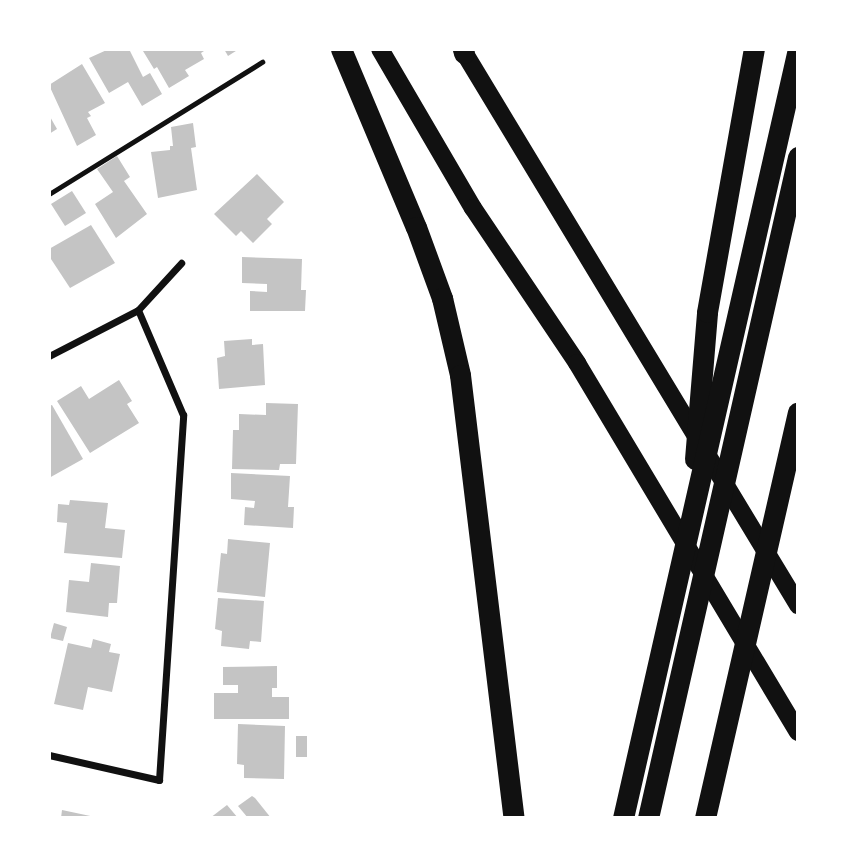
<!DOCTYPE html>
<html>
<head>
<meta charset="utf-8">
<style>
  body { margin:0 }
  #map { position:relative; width:847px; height:867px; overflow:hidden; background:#fff; font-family:Figtree,sans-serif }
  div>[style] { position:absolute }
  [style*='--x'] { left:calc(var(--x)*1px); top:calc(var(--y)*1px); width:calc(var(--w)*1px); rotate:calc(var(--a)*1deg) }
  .building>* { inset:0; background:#c4c4c4 }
  .service>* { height:5px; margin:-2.5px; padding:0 2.5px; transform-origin:2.5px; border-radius:2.5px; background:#111 }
  .minor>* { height:7px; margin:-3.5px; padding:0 3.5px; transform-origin:3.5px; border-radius:3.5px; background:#111 }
  .primary>* { height:18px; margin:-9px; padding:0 9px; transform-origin:9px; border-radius:9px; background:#111 }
  .motorway>* { height:21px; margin:-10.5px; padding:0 10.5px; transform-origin:10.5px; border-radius:10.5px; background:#111 }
  span { translate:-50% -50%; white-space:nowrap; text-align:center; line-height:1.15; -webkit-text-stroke:7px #fff; paint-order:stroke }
  .frame { position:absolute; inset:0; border:51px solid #fff; pointer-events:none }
</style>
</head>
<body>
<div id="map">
  <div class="building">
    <div style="clip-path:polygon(109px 49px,129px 49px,143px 77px,150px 73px,162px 94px,142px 106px,128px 82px,109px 93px,89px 58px)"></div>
    <div style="clip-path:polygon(146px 49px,207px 49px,201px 53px,204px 59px,185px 70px,189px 76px,169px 88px,157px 67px,154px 69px,143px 51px)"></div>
    <div style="clip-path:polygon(224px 49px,239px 49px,228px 56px)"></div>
    <div style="clip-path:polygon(82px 64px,105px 103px,88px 112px,91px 116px,87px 118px,96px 135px,77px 146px,49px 85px)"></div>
    <div style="clip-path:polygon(49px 115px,57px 129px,49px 134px)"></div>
    <div style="clip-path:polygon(193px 123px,196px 147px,191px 148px,197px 190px,158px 198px,151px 152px,170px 150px,170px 146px,173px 146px,171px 127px)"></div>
    <div style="clip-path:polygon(117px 156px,130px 177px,124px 181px,147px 214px,116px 238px,95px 204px,113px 192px,97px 169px)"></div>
    <div style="clip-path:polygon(257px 174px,284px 202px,267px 219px,272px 224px,253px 243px,241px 231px,236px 236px,214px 214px)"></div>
    <div style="clip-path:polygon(72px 191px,86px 213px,65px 226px,51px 204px)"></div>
    <div style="clip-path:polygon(91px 225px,115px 263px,70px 288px,49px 256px,49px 249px)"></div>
    <div style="clip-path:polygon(242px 257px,302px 259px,301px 290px,306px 290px,305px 311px,250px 311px,250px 291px,267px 292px,267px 284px,242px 283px)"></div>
    <div style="clip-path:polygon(252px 339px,252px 345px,263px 344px,265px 385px,219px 389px,217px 358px,225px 356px,224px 341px)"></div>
    <div style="clip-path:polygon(119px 380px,132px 401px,127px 404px,139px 423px,90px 453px,57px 401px,81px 386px,89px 399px)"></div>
    <div style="clip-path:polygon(266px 403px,298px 404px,296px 464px,280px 464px,279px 470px,232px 469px,233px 430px,239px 430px,239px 414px,266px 415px)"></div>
    <div style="clip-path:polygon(52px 405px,83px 459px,49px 478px,49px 406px)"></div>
    <div style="clip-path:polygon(231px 473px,290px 476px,288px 507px,294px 507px,293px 528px,244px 525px,245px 507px,254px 508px,255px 501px,231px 499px)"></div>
    <div style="clip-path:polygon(70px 500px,108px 503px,105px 528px,125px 530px,122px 558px,64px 553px,67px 523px,57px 522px,58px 504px,69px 505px)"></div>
    <div style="clip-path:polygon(228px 539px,270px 543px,265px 597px,217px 592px,221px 553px,227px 554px)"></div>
    <div style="clip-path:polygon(91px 563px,120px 566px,117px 603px,109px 603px,108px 617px,66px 612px,69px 580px,89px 582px)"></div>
    <div style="clip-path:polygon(218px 598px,264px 601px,261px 642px,250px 641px,249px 649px,221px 646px,222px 631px,215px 629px)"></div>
    <div style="clip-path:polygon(54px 623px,67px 627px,63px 641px,50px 638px)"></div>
    <div style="clip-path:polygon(93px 639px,111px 644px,109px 652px,120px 654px,112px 692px,88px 687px,83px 710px,54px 704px,68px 643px,91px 648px)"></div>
    <div style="clip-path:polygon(277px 666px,277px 688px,272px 688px,272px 697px,289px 697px,289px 719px,214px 719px,214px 693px,238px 693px,238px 685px,223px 685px,223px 667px)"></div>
    <div style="clip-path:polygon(238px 724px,285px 726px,284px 779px,244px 778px,244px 765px,237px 764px)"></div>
    <div style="clip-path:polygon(296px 736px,307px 736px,307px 757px,296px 757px)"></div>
    <div style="clip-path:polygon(252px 796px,255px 798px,271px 818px,248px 818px,238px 806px)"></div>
    <div style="clip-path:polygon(227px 805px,238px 818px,210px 818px)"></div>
    <div style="clip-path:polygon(62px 810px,95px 817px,95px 818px,61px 818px)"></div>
  </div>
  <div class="service">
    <div style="--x:49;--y:194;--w:251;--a:-31.8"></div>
  </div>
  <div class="minor">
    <div style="--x:49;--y:356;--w:100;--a:-27.3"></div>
    <div style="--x:138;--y:310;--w:64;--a:-47.5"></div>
    <div style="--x:49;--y:755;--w:113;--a:12.8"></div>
    <div style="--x:159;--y:780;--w:366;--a:-86.2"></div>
    <div style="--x:183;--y:415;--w:114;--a:-113.2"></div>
  </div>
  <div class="primary">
    <div style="--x:380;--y:49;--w:184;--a:59.7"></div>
    <div style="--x:473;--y:208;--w:187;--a:56.1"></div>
    <div style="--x:577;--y:363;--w:430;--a:59.1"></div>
    <div style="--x:462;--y:49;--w:650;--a:58.85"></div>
  </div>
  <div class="motorway">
    <div style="--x:341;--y:49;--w:193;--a:67.2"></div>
    <div style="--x:416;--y:227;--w:76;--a:69.9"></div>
    <div style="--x:442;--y:298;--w:79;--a:76.8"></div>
    <div style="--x:460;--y:375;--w:446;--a:83.1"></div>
    <div style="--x:463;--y:49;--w:4;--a:76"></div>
    <div style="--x:695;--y:459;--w:147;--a:-85.3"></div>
    <div style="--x:707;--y:312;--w:267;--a:-79.9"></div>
    <div style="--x:623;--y:818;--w:789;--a:-77.18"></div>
    <div style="--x:648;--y:818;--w:678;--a:-77.21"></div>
    <div style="--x:705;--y:818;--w:416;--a:-77.1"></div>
  </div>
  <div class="frame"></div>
</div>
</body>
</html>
